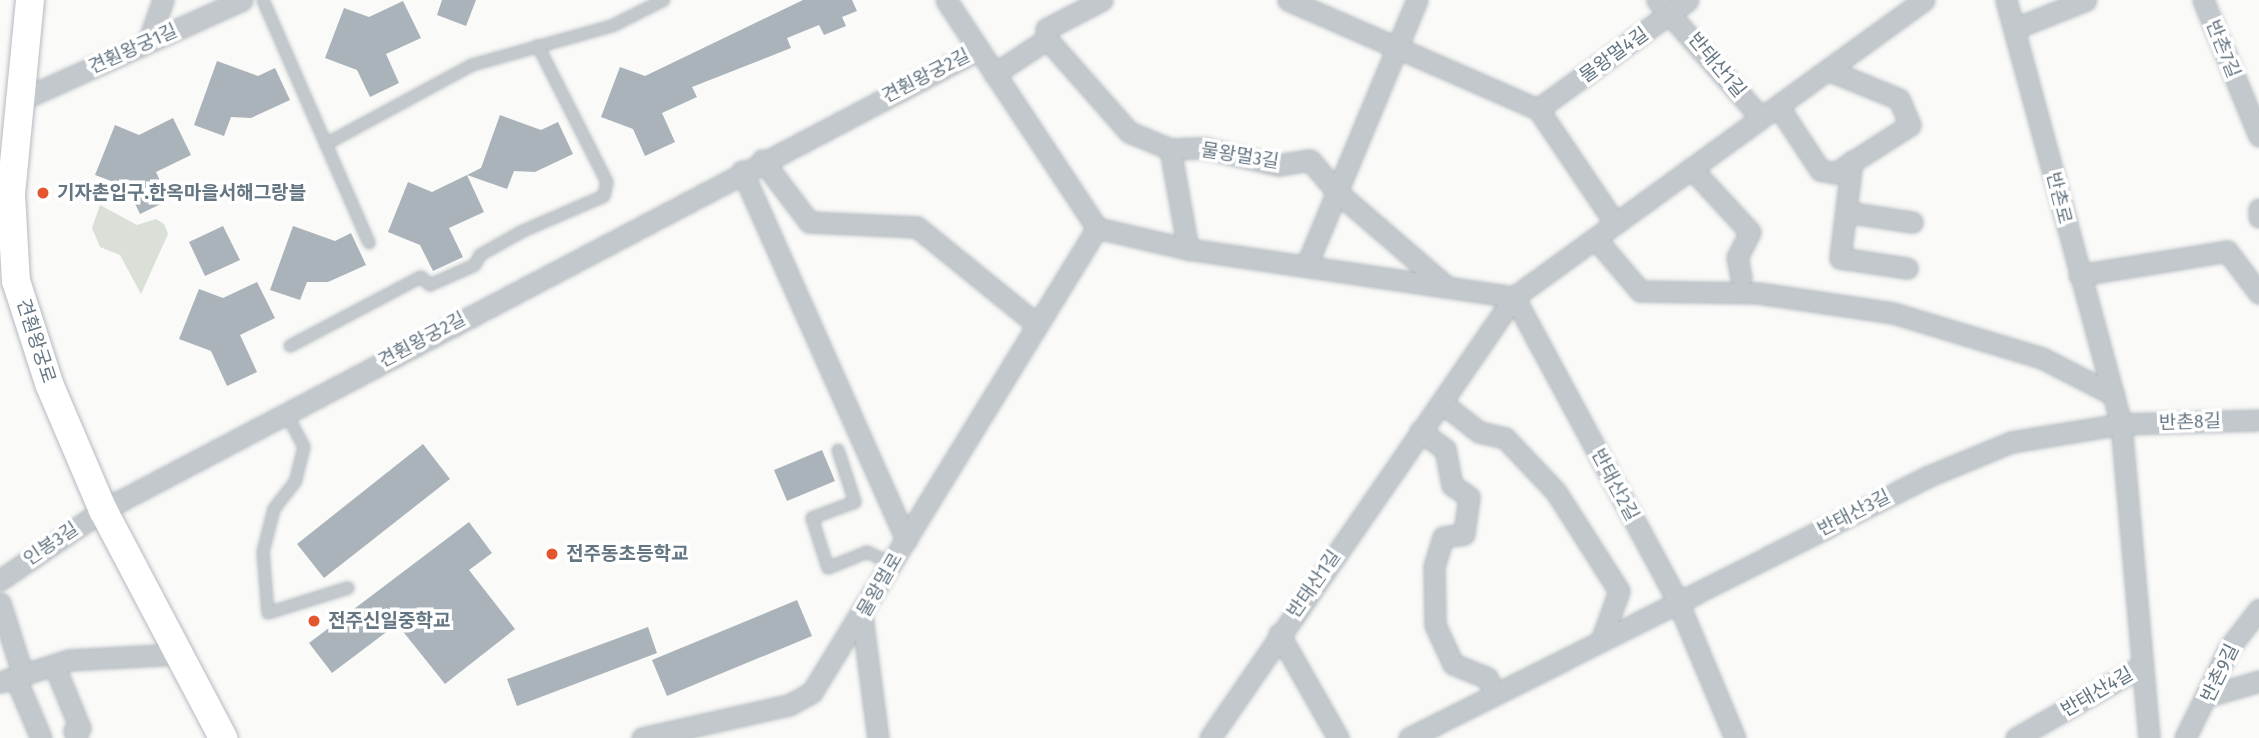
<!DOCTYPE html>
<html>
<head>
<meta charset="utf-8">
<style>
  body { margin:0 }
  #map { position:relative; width:2259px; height:738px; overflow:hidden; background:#fafaf8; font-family:"Fira Sans Condensed","Noto Sans KR",sans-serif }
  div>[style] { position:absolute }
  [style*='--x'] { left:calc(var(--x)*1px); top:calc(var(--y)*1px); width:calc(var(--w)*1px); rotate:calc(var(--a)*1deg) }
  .green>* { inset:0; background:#dadfd7 }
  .building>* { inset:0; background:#aab3b9 }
  .roads { filter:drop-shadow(0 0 2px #b3babf) drop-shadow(0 0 2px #b3babf) }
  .lane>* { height:10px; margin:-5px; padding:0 5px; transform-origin:5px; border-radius:5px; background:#c3c8cc }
  .street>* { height:19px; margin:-9.5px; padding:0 9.5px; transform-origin:9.5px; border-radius:9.5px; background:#c3c8cc }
  .secondary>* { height:28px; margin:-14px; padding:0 14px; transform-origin:14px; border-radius:14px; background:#fff }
  .dots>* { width:19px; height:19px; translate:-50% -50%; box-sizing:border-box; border:4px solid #fff; border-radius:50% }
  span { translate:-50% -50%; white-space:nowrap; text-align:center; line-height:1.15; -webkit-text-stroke:7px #fff; paint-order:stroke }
  .street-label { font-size:19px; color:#657683 }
  .poi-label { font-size:19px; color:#657683; font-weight:700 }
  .left { translate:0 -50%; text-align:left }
</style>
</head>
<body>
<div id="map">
  <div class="green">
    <div style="clip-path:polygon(100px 205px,137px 225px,156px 219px,164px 224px,168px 234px,141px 294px,120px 255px,100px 247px,92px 228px)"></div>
  </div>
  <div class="building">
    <div style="clip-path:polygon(442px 0,476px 0,466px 26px,437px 15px)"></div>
    <div style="clip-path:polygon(803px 0,852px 0,857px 11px,842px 17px,846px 26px,824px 35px,819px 25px,787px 38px,791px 48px,692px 87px,697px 97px,662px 113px,675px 142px,645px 156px,633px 129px,601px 117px,620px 67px,645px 76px)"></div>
    <div style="clip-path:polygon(403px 1px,421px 38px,386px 54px,399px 83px,370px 97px,357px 70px,325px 58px,344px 8px,369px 17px)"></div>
    <div style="clip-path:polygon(217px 61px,258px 76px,275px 68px,290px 100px,251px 118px,231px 117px,224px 136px,194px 125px)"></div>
    <div style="clip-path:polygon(500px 115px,541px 130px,558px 122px,573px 154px,535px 172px,514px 171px,507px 189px,467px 175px,481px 168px)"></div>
    <div style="clip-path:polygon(173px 118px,191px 155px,156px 172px,169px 200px,140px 214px,127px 187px,95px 175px,115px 125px,139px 135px)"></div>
    <div style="clip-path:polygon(467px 175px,484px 212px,449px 228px,463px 257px,433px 271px,420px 245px,388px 232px,408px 182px,432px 192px)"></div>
    <div style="clip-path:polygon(223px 226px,240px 260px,205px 276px,189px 242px)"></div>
    <div style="clip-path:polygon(293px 226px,335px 241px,351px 233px,366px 265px,328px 282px,307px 282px,300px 300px,270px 290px)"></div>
    <div style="clip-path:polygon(257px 282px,275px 318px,240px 335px,257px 372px,227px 386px,211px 351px,179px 339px,199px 289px,223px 298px)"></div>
    <div style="clip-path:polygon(423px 444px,450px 479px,324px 578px,297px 544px)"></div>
    <div style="clip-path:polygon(822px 450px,835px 481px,787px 501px,774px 470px)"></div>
    <div style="clip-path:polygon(469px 522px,492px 553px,469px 570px,515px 629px,445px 684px,397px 624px,332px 673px,309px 643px)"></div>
    <div style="clip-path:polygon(797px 600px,812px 636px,667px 696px,652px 660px)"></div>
    <div style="clip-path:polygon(648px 627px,657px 653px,517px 706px,507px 679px)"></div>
  </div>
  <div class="roads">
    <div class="lane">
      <div style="--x:263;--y:0;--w:265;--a:66.4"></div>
      <div style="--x:326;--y:144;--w:166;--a:-28.4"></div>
      <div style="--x:472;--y:65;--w:145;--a:-15.6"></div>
      <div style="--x:612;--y:26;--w:58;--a:-26.6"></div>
      <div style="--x:290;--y:346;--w:148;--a:-27.8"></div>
      <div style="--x:421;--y:277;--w:12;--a:42"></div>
      <div style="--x:430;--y:285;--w:49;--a:-24"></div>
      <div style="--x:475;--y:265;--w:11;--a:-63"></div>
      <div style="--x:480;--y:255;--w:49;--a:-29.2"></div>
      <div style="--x:523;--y:231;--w:88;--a:-23.4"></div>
      <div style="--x:604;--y:196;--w:14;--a:-78"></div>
      <div style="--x:607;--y:182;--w:153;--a:-116.9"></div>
      <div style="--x:286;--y:413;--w:38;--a:62"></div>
      <div style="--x:304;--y:447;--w:36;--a:104"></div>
      <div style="--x:295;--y:482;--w:34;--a:128"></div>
      <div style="--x:274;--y:509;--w:44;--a:104.3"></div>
      <div style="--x:263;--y:552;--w:61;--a:85.3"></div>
      <div style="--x:268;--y:613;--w:84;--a:-17.4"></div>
      <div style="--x:838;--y:450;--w:55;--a:71.9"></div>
      <div style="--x:855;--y:502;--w:46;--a:159.6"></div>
      <div style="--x:812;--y:518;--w:52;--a:72.3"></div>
      <div style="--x:828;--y:568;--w:42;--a:-22.3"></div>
      <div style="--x:867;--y:552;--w:29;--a:25"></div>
    </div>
    <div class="street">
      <div style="--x:1288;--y:0;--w:273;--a:23.6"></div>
      <div style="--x:1657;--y:0;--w:157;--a:48.6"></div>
      <div style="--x:2006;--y:0;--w:439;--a:74.8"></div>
      <div style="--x:2121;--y:424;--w:315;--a:84.9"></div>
      <div style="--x:2203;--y:0;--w:147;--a:67.6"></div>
      <div style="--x:2016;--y:28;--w:75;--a:-21.8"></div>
      <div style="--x:1047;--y:39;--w:124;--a:48.6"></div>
      <div style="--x:1129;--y:132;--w:44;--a:22.5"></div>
      <div style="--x:1170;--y:149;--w:34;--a:-2"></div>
      <div style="--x:1204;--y:148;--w:76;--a:12.9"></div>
      <div style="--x:1278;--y:165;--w:32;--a:-9"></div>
      <div style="--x:1310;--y:160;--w:42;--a:49.8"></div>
      <div style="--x:1337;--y:192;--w:144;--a:40.8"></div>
      <div style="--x:148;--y:42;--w:45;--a:-70.3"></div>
      <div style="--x:994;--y:74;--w:64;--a:-33.4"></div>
      <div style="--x:1047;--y:39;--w:10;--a:-96"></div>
      <div style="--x:1046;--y:29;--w:63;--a:-27.4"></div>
      <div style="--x:25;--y:98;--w:238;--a:-24.3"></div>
      <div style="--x:1778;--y:106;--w:77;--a:56.7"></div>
      <div style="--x:1820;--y:170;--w:15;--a:11"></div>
      <div style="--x:1835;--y:173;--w:89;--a:-32.6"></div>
      <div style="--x:1910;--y:125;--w:28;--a:-113"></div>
      <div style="--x:1899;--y:99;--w:77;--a:-157.8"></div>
      <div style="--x:1538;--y:109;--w:185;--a:-36"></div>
      <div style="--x:1538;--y:109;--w:138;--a:56"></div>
      <div style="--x:1170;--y:149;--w:102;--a:79.8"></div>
      <div style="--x:762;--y:160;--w:78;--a:52.8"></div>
      <div style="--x:809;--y:222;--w:108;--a:2.7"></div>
      <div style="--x:917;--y:227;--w:152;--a:39.1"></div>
      <div style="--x:1852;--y:161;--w:98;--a:97.1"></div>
      <div style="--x:1840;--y:258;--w:68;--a:8.5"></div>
      <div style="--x:1691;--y:168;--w:87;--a:47.3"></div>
      <div style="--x:1750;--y:232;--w:28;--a:117"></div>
      <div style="--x:1737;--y:257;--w:21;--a:79"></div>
      <div style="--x:742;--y:171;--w:404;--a:66"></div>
      <div style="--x:2259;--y:209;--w:8;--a:90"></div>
      <div style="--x:1846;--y:212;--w:67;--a:8.6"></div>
      <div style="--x:1097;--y:228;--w:93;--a:13"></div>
      <div style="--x:1188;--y:249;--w:330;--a:8.4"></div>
      <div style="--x:1514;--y:297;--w:346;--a:61.7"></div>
      <div style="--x:1678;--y:602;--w:147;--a:67.3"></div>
      <div style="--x:1595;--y:238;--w:70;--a:49.7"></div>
      <div style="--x:1640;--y:291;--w:118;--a:1"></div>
      <div style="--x:1758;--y:293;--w:136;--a:8.4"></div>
      <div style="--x:1893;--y:313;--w:156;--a:16.8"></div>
      <div style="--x:2042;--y:358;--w:81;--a:27.2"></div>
      <div style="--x:1307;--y:264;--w:286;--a:-67.4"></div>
      <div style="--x:2079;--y:275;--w:150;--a:-9.2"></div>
      <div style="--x:2227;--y:251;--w:53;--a:52.7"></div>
      <div style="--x:1442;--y:403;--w:47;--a:38.1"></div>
      <div style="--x:1479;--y:432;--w:27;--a:13"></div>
      <div style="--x:1505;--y:438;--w:74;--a:46.6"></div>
      <div style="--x:1556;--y:492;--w:117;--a:57.5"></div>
      <div style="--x:1619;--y:591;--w:53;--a:109.8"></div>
      <div style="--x:1420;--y:431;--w:31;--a:36"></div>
      <div style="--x:1445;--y:449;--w:37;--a:79"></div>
      <div style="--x:1452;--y:485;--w:21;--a:35"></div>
      <div style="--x:1469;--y:497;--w:37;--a:98"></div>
      <div style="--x:1464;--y:534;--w:21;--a:172"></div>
      <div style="--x:1443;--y:537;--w:30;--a:107"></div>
      <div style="--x:1434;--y:566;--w:59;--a:89"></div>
      <div style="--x:1435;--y:625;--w:43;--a:65.2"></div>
      <div style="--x:1453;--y:664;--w:37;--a:22"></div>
      <div style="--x:1487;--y:678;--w:18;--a:61"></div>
      <div style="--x:0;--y:580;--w:125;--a:-34.2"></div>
      <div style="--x:103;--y:510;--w:989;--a:-27.73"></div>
      <div style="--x:0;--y:603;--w:76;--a:72.3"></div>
      <div style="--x:862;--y:617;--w:122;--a:82.5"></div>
      <div style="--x:1279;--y:634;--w:120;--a:60.4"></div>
      <div style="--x:54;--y:665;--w:68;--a:67.6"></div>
      <div style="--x:80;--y:728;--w:7;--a:153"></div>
      <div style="--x:74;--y:731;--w:8;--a:67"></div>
      <div style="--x:15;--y:677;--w:66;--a:66.9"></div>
      <div style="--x:0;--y:682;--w:72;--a:-17.7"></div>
      <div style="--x:69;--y:660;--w:111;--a:-3.1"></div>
      <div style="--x:2208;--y:696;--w:53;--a:-16.4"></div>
      <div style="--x:642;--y:738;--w:151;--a:-12.7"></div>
      <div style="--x:789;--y:705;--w:26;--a:-29"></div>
      <div style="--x:812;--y:692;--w:545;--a:-58.44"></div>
      <div style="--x:1097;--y:228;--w:273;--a:-123.5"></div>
      <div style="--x:1210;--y:738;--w:536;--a:-55.42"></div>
      <div style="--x:1514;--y:297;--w:506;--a:-35.92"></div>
      <div style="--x:1409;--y:738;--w:582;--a:-26.74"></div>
      <div style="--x:1929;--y:476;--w:89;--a:-22.5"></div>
      <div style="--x:2011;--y:442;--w:111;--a:-9.3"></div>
      <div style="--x:2121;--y:424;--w:138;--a:-1.7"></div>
      <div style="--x:2016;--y:738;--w:143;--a:-29.8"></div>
      <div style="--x:2185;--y:738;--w:100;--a:-63.9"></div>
      <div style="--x:2229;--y:648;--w:49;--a:-52.4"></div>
    </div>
    <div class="secondary">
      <div style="--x:30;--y:0;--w:196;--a:95.6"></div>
      <div style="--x:11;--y:195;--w:86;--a:86.7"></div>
      <div style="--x:16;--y:281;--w:110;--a:72.1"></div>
      <div style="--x:50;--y:386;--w:135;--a:66.9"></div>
      <div style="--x:103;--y:510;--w:258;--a:62.2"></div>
    </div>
  </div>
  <div class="dots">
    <div style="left:43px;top:193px;background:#e4572e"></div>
    <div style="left:552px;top:554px;background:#e4572e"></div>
    <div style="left:314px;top:621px;background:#e4572e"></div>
  </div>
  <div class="street-label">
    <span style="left:133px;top:49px;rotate:-24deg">견훤왕궁1길</span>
    <span style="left:2223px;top:49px;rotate:68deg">반촌7길</span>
    <span style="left:1614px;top:55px;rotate:-36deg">물왕멀4길</span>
    <span style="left:1717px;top:65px;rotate:50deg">반태산1길</span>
    <span style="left:926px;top:76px;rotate:-27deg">견훤왕궁2길</span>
    <span style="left:1240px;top:156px;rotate:9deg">물왕멀3길</span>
    <span style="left:2059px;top:198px;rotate:76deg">반촌로</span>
    <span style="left:422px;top:340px;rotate:-28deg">견훤왕궁2길</span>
    <span style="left:36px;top:341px;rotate:72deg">견훤왕궁로</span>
    <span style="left:2190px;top:422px;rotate:-2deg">반촌8길</span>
    <span style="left:1615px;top:485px;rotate:62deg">반태산2길</span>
    <span style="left:1854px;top:513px;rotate:-27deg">반태산3길</span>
    <span style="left:51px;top:544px;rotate:-34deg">인봉3길</span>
    <span style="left:1314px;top:584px;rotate:-55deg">반태산1길</span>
    <span style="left:880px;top:585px;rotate:-60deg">물왕멀로</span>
    <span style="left:2220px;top:673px;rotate:-64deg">반촌9길</span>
    <span style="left:2097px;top:692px;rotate:-30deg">반태산4길</span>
  </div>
  <div class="poi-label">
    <span class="left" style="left:57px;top:193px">기자촌입구.한옥마을서해그랑블</span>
    <span class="left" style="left:566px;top:554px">전주동초등학교</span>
    <span class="left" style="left:328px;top:621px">전주신일중학교</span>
  </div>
</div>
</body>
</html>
